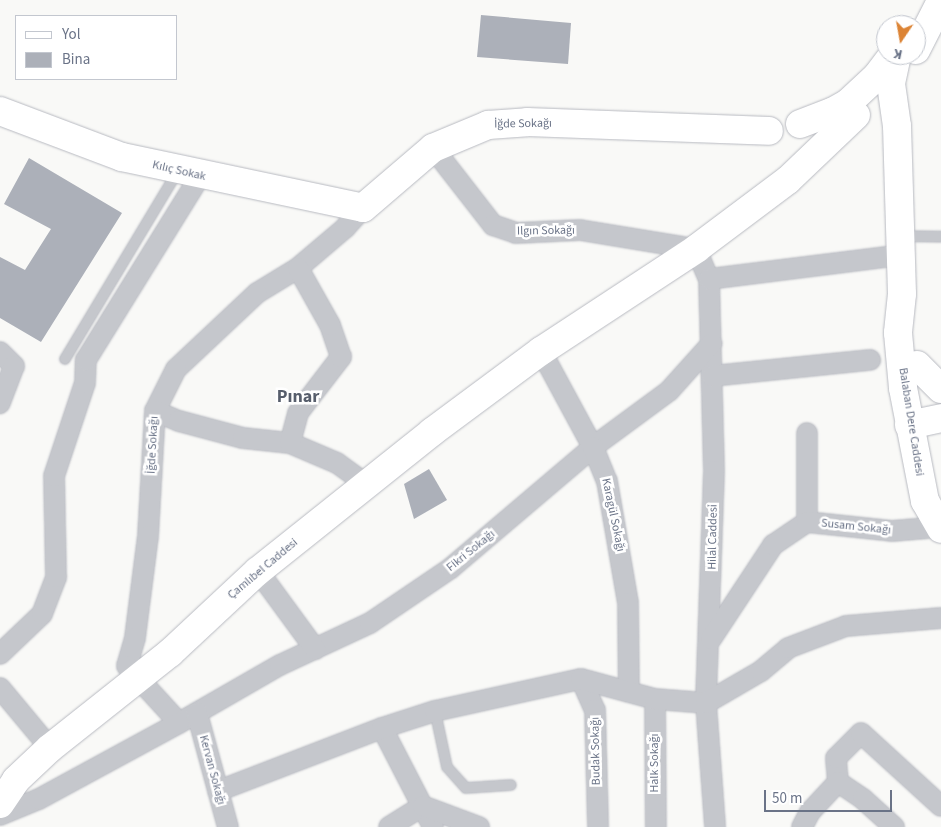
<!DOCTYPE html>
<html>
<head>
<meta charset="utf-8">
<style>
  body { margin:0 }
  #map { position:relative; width:941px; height:827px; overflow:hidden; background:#f9f9f7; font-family:"Source Sans 3",sans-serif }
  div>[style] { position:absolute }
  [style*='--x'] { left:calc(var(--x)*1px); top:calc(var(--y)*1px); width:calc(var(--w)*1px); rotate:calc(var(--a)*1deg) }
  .building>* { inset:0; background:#acb0b9 }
  .roads { filter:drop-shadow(0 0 1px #b8bac1) drop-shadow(0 0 1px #b8bac1) }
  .lane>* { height:10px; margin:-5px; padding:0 5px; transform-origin:5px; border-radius:5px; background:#c5c7cc }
  .street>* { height:20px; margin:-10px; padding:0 10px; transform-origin:10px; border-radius:10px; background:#c5c7cc }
  .secondary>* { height:28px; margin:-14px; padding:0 14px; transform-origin:14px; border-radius:14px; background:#fff }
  span { translate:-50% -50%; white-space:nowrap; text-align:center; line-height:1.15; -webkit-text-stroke:5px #fff; paint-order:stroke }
  .street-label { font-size:12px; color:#6a7387 }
  .district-label { font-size:18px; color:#575e6c; font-weight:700 }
  .legend { position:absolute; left:15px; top:15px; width:162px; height:65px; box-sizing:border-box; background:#fff; border:1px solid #c3c7cf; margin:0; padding:6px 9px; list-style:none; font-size:15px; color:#6a7387 }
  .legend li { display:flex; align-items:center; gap:10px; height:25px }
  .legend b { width:25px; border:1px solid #c3c7cf }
  .north { position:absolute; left:876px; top:15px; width:50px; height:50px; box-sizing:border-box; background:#fff; border:1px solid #c3c7cf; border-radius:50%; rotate:192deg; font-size:14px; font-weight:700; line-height:20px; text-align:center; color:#6a7387 }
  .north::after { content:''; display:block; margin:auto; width:18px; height:22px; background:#dc8435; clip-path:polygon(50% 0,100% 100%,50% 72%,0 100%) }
  .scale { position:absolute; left:764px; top:790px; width:128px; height:22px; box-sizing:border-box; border:2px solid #6a7387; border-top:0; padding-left:6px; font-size:15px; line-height:18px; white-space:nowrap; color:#6a7387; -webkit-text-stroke:4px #fff; paint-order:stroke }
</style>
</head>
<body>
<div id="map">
  <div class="building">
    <div style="clip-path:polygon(481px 15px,571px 23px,568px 64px,477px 57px)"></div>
    <div style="clip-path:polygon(29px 158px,122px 213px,41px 342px,0 318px,0 257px,25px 270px,51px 229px,4px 204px)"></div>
    <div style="clip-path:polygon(429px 469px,447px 500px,414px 519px,404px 484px)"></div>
  </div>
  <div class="roads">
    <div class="lane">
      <div style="--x:902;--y:236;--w:39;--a:1"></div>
      <div style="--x:65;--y:359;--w:219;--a:-59"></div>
      <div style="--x:435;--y:711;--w:57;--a:77.9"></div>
      <div style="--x:447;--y:767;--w:28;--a:48"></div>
      <div style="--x:466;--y:788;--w:45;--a:-3.8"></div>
    </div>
    <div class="street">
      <div style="--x:433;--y:148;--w:98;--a:52.1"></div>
      <div style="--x:493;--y:225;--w:24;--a:19"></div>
      <div style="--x:516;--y:233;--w:64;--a:-2.7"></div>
      <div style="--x:580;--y:230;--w:118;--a:9.3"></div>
      <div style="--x:696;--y:249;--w:33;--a:67"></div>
      <div style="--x:709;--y:279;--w:192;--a:88.5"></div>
      <div style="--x:714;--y:471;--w:232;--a:92"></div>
      <div style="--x:706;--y:703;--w:124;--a:85.8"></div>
      <div style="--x:363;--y:208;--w:27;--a:132"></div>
      <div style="--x:345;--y:228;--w:62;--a:139.6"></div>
      <div style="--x:298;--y:268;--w:48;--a:148.6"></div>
      <div style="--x:257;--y:293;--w:111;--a:136.8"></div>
      <div style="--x:176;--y:369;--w:47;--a:116.6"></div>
      <div style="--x:155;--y:411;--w:125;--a:93.2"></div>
      <div style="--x:148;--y:536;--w:103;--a:97.3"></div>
      <div style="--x:135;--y:638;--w:29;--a:106"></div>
      <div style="--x:127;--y:666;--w:77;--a:47.6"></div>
      <div style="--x:179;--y:723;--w:116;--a:-29.9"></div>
      <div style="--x:280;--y:665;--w:99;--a:-25"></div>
      <div style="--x:370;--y:623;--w:98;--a:-34.2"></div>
      <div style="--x:451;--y:568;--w:187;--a:-40.4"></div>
      <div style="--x:593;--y:447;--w:94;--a:-36.4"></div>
      <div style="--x:669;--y:391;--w:64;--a:-48.1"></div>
      <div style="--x:709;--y:279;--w:193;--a:-7.1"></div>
      <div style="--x:541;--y:351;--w:109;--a:61.6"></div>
      <div style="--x:593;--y:447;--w:37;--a:68"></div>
      <div style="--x:607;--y:481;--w:124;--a:80.2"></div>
      <div style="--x:628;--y:603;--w:89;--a:89.4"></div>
      <div style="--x:0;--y:352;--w:20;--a:45"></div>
      <div style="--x:14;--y:366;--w:40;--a:111"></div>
      <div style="--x:712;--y:376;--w:159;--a:-5.8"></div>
      <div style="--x:155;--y:411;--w:26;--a:23"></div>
      <div style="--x:179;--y:421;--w:66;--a:14.9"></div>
      <div style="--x:243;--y:438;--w:47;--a:6.1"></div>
      <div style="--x:290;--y:443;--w:51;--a:23.1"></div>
      <div style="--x:337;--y:463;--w:37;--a:36"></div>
      <div style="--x:807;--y:433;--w:89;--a:90"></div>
      <div style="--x:290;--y:443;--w:31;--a:-75"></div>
      <div style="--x:298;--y:413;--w:71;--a:-52.5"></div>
      <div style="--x:341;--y:357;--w:34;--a:-109"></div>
      <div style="--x:330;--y:325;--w:65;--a:-119.3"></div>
      <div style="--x:258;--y:571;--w:97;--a:53.8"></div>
      <div style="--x:711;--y:639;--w:113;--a:-56.6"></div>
      <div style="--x:773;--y:545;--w:41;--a:-34.1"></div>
      <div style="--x:807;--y:522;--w:85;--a:6"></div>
      <div style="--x:892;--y:531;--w:48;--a:-4.8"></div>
      <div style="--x:0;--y:654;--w:58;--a:-43.6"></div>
      <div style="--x:42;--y:614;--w:40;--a:-69"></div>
      <div style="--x:56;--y:577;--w:101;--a:-91.1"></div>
      <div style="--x:54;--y:476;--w:98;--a:-71.6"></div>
      <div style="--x:85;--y:383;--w:23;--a:-88"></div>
      <div style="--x:86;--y:360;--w:216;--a:-58.2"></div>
      <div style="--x:581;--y:679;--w:34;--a:66"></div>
      <div style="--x:595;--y:710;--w:117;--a:88.5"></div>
      <div style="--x:0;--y:688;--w:78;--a:50.2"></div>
      <div style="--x:655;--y:699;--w:128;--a:89.6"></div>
      <div style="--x:197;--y:713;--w:118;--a:74.8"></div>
      <div style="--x:382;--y:728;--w:111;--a:62.7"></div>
      <div style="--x:838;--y:782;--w:24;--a:-95"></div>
      <div style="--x:836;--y:758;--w:35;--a:-45"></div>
      <div style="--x:861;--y:733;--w:108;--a:42.4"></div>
      <div style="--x:218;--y:791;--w:176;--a:-21"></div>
      <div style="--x:382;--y:728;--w:56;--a:-17.8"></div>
      <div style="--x:435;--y:711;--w:149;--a:-12.4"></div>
      <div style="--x:581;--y:679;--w:77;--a:15.1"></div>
      <div style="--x:655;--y:699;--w:51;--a:4.5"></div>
      <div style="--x:706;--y:703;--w:64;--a:-30.2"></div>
      <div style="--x:761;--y:671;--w:35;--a:-40"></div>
      <div style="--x:788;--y:648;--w:62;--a:-20.8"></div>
      <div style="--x:846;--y:626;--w:95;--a:-4.8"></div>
      <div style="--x:0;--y:815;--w:42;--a:-22.3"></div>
      <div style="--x:39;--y:799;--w:159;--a:-28.5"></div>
      <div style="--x:389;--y:827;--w:40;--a:-32"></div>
      <div style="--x:423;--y:806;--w:60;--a:20.6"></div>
      <div style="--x:802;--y:827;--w:17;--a:-62"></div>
      <div style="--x:810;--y:812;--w:41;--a:-47"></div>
      <div style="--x:838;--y:782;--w:30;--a:34"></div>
      <div style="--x:863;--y:799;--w:42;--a:42.1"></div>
    </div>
    <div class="secondary">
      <div style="--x:916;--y:50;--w:55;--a:-63"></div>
      <div style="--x:897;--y:55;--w:30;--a:102"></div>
      <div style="--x:891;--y:84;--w:42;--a:81.9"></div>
      <div style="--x:897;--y:126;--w:168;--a:88.3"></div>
      <div style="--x:902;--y:294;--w:39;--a:96"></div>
      <div style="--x:898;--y:333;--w:55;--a:84.8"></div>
      <div style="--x:903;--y:388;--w:115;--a:79"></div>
      <div style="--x:925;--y:501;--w:32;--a:60"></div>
      <div style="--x:0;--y:111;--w:130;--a:20.7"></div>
      <div style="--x:122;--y:157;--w:246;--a:11.9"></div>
      <div style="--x:363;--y:208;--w:92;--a:-40.6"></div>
      <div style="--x:433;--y:148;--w:60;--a:-22.7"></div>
      <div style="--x:488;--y:125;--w:39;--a:-4"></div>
      <div style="--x:527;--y:122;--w:242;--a:2.1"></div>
      <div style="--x:800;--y:124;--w:34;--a:-21"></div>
      <div style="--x:832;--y:112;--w:18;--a:-29"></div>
      <div style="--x:848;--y:103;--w:40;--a:-43"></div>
      <div style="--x:877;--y:76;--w:26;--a:-53"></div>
      <div style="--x:917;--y:365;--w:34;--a:45"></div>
      <div style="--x:909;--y:425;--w:33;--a:-12"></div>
      <div style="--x:0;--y:804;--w:29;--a:-56"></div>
      <div style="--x:16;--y:780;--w:47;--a:-43.3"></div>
      <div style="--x:50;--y:748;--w:153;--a:-38.4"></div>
      <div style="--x:170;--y:653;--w:120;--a:-43"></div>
      <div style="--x:258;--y:571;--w:223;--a:-38.6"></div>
      <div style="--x:432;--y:432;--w:136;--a:-36.6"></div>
      <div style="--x:541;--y:351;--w:186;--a:-33.3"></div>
      <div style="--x:696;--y:249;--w:115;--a:-36.9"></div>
      <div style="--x:788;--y:180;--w:94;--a:-43.7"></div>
    </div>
  </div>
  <div class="street-label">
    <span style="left:523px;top:124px;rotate:-1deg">İğde Sokağı</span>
    <span style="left:179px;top:171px;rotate:13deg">Kılıç Sokak</span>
    <span style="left:546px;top:231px;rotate:-1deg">Ilgın Sokağı</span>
    <span style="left:911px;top:422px;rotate:81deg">Balaban Dere Caddesi</span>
    <span style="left:153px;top:445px;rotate:-87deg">İğde Sokağı</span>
    <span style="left:613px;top:515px;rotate:78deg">Karagül Sokağı</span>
    <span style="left:856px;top:527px;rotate:6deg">Susam Sokağı</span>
    <span style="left:713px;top:537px;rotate:-89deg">Hilal Caddesi</span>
    <span style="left:471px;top:551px;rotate:-39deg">Fikri Sokağı</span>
    <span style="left:263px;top:569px;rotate:-40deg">Çamlıbel Caddesi</span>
    <span style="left:596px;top:751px;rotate:-91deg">Budak Sokağı</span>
    <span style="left:655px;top:763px;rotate:-90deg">Halk Sokağı</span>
    <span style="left:212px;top:770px;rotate:75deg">Kervan Sokağı</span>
  </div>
  <div class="district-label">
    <span style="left:298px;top:397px">Pınar</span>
  </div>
  <ul class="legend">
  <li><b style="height:6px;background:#fff"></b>Yol</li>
  <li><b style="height:14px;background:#acb0b9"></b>Bina</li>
  </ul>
  <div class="north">K</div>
  <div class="scale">50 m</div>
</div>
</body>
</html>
